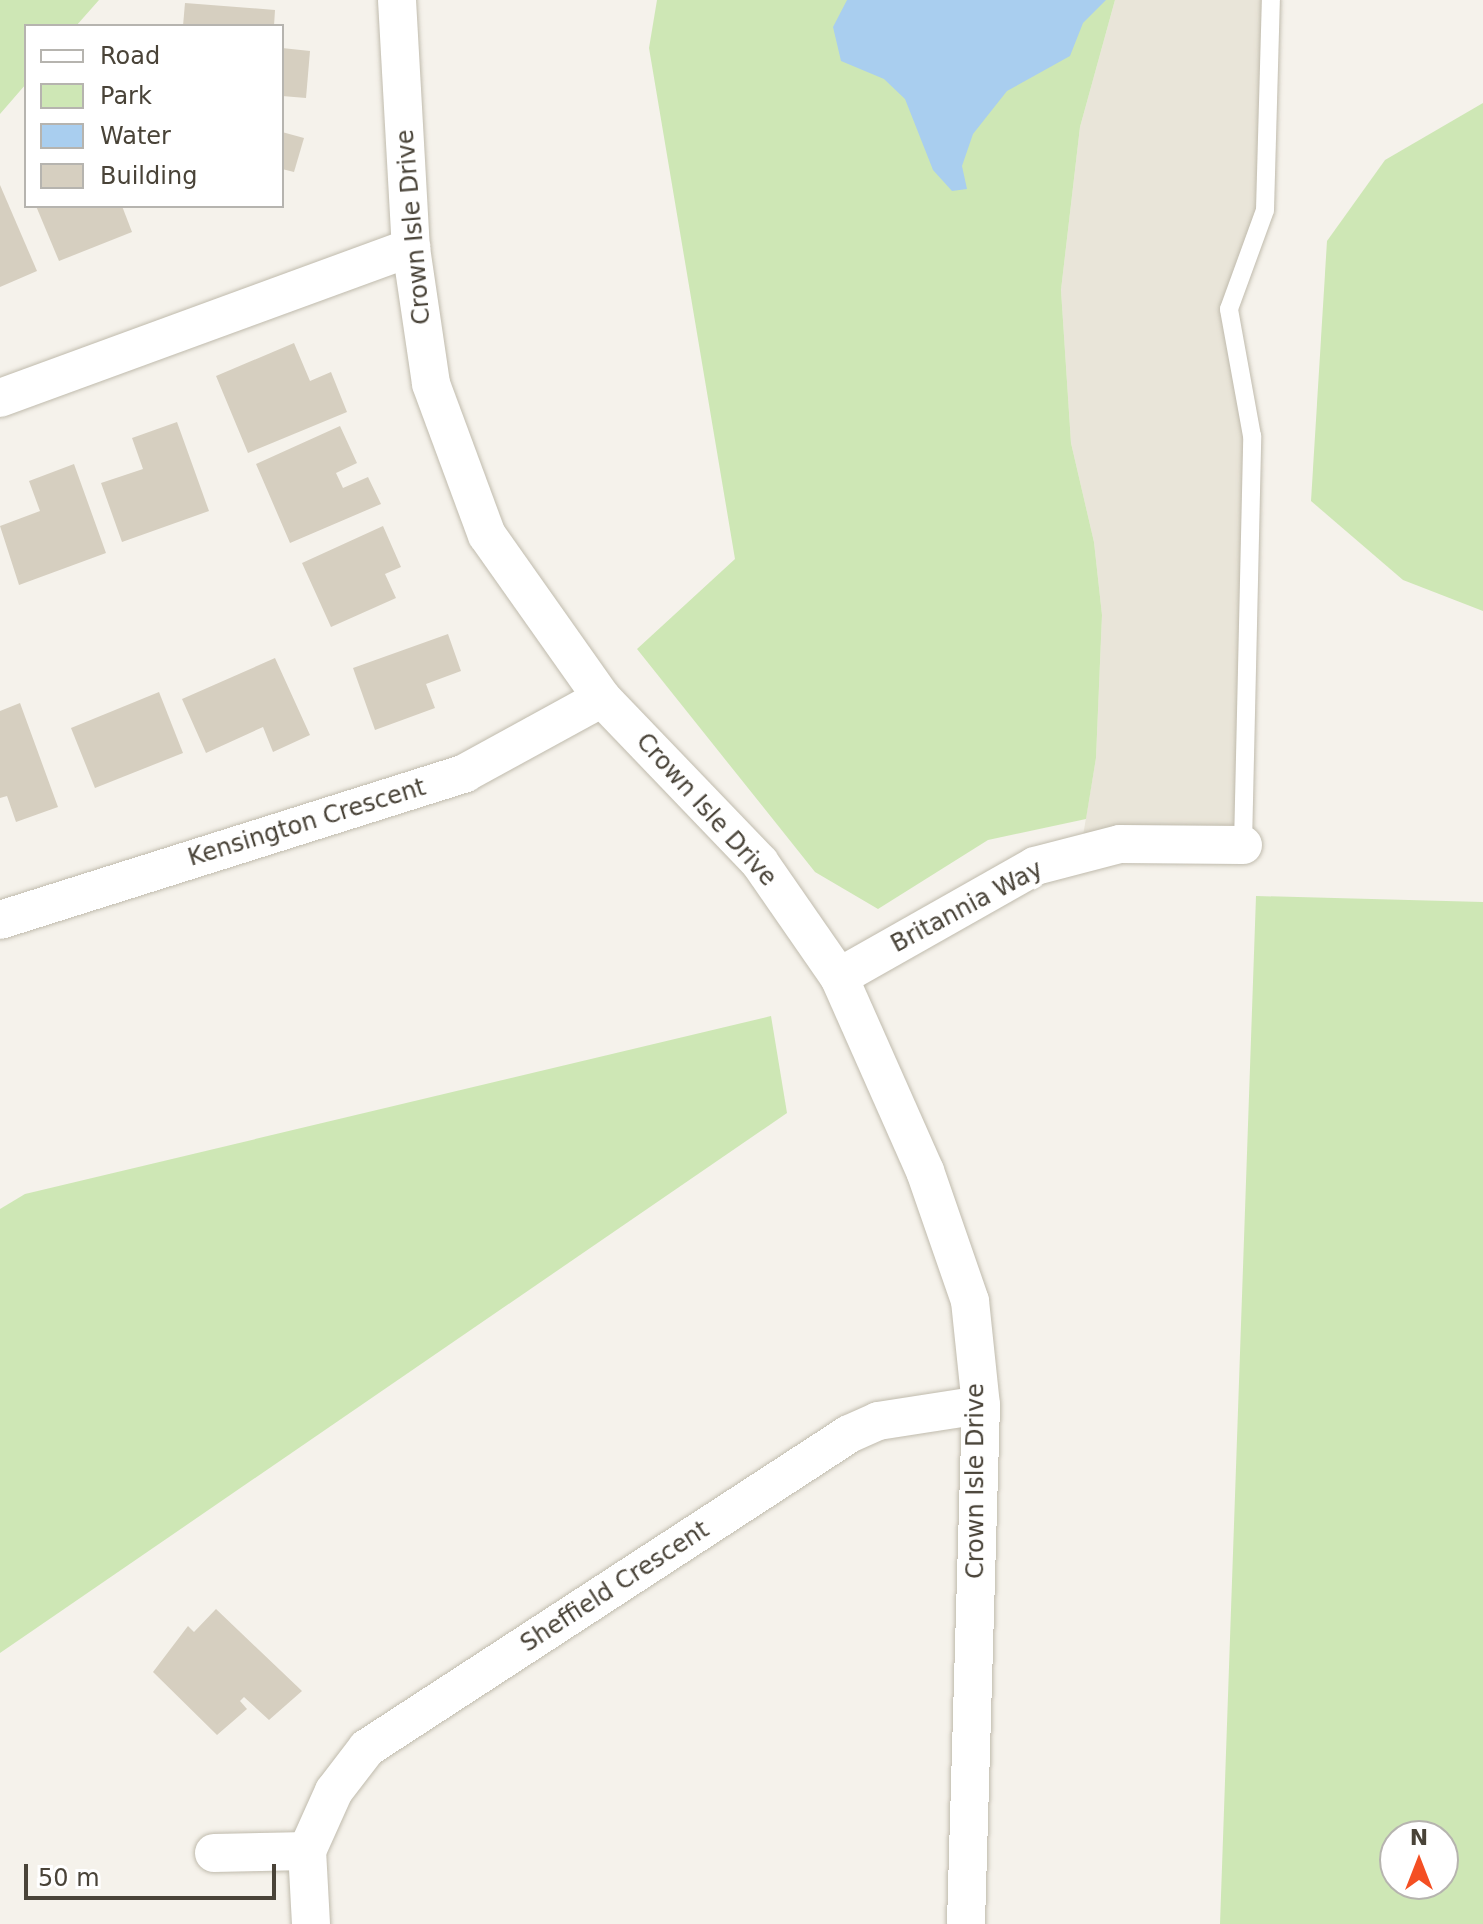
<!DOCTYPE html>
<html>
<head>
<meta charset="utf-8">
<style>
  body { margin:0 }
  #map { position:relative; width:1483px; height:1924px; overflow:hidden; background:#f5f2eb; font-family:"DejaVu Sans",sans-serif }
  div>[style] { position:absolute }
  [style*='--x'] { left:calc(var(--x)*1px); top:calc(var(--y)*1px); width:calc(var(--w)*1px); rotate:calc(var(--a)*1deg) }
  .residential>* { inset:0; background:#e9e5d9 }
  .green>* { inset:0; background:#cee7b5 }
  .water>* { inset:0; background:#a9ceef }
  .building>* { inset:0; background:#d6cfc0 }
  .roads { filter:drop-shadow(0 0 2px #c0bbad) drop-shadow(0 0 2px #c0bbad) }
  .service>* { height:18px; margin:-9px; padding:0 9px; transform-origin:9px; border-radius:9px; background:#fff }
  .minor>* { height:38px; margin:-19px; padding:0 19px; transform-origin:19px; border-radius:19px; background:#fff }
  span { translate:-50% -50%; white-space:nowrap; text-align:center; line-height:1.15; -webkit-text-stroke:8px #fff; paint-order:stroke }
  .street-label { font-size:24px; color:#494338 }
  .legend { position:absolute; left:24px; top:24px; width:260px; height:184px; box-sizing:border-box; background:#fff; border:2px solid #b6b4af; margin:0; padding:10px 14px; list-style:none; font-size:24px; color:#494338 }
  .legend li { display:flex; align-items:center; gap:16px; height:40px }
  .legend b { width:40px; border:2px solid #b6b4af }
  .north { position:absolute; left:1379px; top:1820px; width:80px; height:80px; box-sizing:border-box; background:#fff; border:2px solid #b6b4af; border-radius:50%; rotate:0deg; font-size:22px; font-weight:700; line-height:32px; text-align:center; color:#494338 }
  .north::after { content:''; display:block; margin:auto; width:28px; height:36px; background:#f44f23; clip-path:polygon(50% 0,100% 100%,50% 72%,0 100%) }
  .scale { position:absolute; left:24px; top:1864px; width:252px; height:36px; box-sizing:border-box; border:4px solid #494338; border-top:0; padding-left:10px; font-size:24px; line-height:28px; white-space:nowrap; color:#494338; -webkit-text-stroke:6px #fff; paint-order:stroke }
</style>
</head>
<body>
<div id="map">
  <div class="residential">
    <div style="clip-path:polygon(1115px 0,1271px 0,1265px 210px,1229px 309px,1252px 436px,1243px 845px,1080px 854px,1096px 758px,1102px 615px,1094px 542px,1071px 443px,1061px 290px,1080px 127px)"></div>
  </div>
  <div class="green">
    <div style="clip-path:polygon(0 0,99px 0,76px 26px,26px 26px,26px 84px,0 114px)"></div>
    <div style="clip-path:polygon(657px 0,1115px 0,1080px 127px,1061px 290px,1071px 443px,1094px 542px,1102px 615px,1096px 758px,1086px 819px,988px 840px,878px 909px,815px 872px,637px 649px,735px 559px,649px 48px)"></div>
    <div style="clip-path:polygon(1483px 103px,1483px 611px,1403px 580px,1311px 501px,1327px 241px,1385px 160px)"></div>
    <div style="clip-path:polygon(evenodd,1256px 896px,1483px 902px,1483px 1924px,1220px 1924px,1256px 896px,1395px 1836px,1443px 1836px,1443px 1884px,1395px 1884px,1395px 1836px)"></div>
    <div style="clip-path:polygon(771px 1016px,787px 1113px,0 1653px,0 1209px,25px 1194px)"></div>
  </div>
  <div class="water">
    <div style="clip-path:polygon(847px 0,1106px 0,1083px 23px,1070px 56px,1007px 91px,973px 134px,962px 166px,967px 189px,952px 191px,933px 170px,905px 99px,884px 79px,841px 61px,833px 27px)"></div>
  </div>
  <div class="building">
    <div style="clip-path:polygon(185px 3px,275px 10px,274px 26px,183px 26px)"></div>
    <div style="clip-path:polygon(282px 48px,310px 51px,306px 98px,282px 96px)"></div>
    <div style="clip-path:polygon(282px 132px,304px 138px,294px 172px,282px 169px)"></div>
    <div style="clip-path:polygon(0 185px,37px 271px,0 287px)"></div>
    <div style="clip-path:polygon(36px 206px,122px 206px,132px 232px,59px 261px)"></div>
    <div style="clip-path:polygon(294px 343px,310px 381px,331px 372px,347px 412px,248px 453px,216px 376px)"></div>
    <div style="clip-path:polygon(177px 422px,209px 511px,122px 542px,101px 483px,143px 469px,132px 438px)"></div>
    <div style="clip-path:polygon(340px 426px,357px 463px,336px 473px,343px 488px,368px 477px,381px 504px,290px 543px,256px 464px)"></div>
    <div style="clip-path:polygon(74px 464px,106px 553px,19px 585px,0 526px,40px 511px,29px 481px)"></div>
    <div style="clip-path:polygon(383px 526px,401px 567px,385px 574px,396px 598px,331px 627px,302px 563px)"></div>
    <div style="clip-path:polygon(448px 634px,461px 671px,426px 684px,435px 708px,375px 730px,353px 668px)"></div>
    <div style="clip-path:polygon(275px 658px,310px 735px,273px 752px,263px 727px,206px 753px,182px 699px)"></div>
    <div style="clip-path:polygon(159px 692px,183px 753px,95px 788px,71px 728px)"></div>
    <div style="clip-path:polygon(20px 703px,58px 807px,16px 822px,7px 796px,0 798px,0 711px)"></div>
    <div style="clip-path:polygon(216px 1609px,302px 1691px,269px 1720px,244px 1697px,240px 1701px,247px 1709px,217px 1735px,153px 1672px,188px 1626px,194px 1632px)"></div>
  </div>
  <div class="roads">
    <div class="service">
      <div style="--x:1243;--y:845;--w:409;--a:-88.7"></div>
      <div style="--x:1252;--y:436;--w:129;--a:-100.3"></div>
      <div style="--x:1229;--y:309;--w:105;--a:-70"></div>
      <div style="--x:1265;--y:210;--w:210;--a:-88.4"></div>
    </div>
    <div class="minor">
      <div style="--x:397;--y:0;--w:248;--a:86.8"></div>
      <div style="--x:411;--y:248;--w:137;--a:81.6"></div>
      <div style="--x:431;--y:384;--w:161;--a:69.7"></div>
      <div style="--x:487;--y:535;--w:199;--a:54.8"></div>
      <div style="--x:602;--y:698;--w:228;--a:46.2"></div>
      <div style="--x:760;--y:863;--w:139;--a:55.3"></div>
      <div style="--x:839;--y:977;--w:212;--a:66.1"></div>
      <div style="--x:925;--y:1171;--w:138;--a:70.9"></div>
      <div style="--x:970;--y:1301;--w:105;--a:84"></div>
      <div style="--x:981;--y:1405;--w:519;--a:91.66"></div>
      <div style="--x:0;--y:398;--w:438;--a:-20.1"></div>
      <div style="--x:0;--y:920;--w:488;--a:-17.5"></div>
      <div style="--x:465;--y:773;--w:156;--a:-28.7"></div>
      <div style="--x:839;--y:977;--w:225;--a:-29.5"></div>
      <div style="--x:1035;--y:866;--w:88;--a:-14.5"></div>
      <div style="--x:1120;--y:844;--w:123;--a:0.5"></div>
      <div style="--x:214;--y:1853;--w:93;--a:-1.2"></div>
      <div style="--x:311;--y:1924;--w:73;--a:-93.1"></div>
      <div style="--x:307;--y:1851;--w:66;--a:-65.8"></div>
      <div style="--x:334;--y:1791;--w:54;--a:-52.5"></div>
      <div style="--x:367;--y:1748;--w:575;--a:-33.08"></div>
      <div style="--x:849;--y:1434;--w:32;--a:-24"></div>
      <div style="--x:878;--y:1421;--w:104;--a:-8.8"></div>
    </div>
  </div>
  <div class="street-label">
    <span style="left:414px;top:227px;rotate:-95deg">Crown Isle Drive</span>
    <span style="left:706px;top:810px;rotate:48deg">Crown Isle Drive</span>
    <span style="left:307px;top:823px;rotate:-17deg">Kensington Crescent</span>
    <span style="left:967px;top:907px;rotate:-28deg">Britannia Way</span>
    <span style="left:976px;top:1481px;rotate:-90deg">Crown Isle Drive</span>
    <span style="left:615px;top:1587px;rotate:-33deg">Sheffield Crescent</span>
  </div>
  <ul class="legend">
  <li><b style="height:10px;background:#fff"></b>Road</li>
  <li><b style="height:22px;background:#cee7b5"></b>Park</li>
  <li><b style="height:22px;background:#a9ceef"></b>Water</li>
  <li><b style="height:22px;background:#d6cfc0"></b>Building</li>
  </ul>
  <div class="north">N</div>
  <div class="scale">50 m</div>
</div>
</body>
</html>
